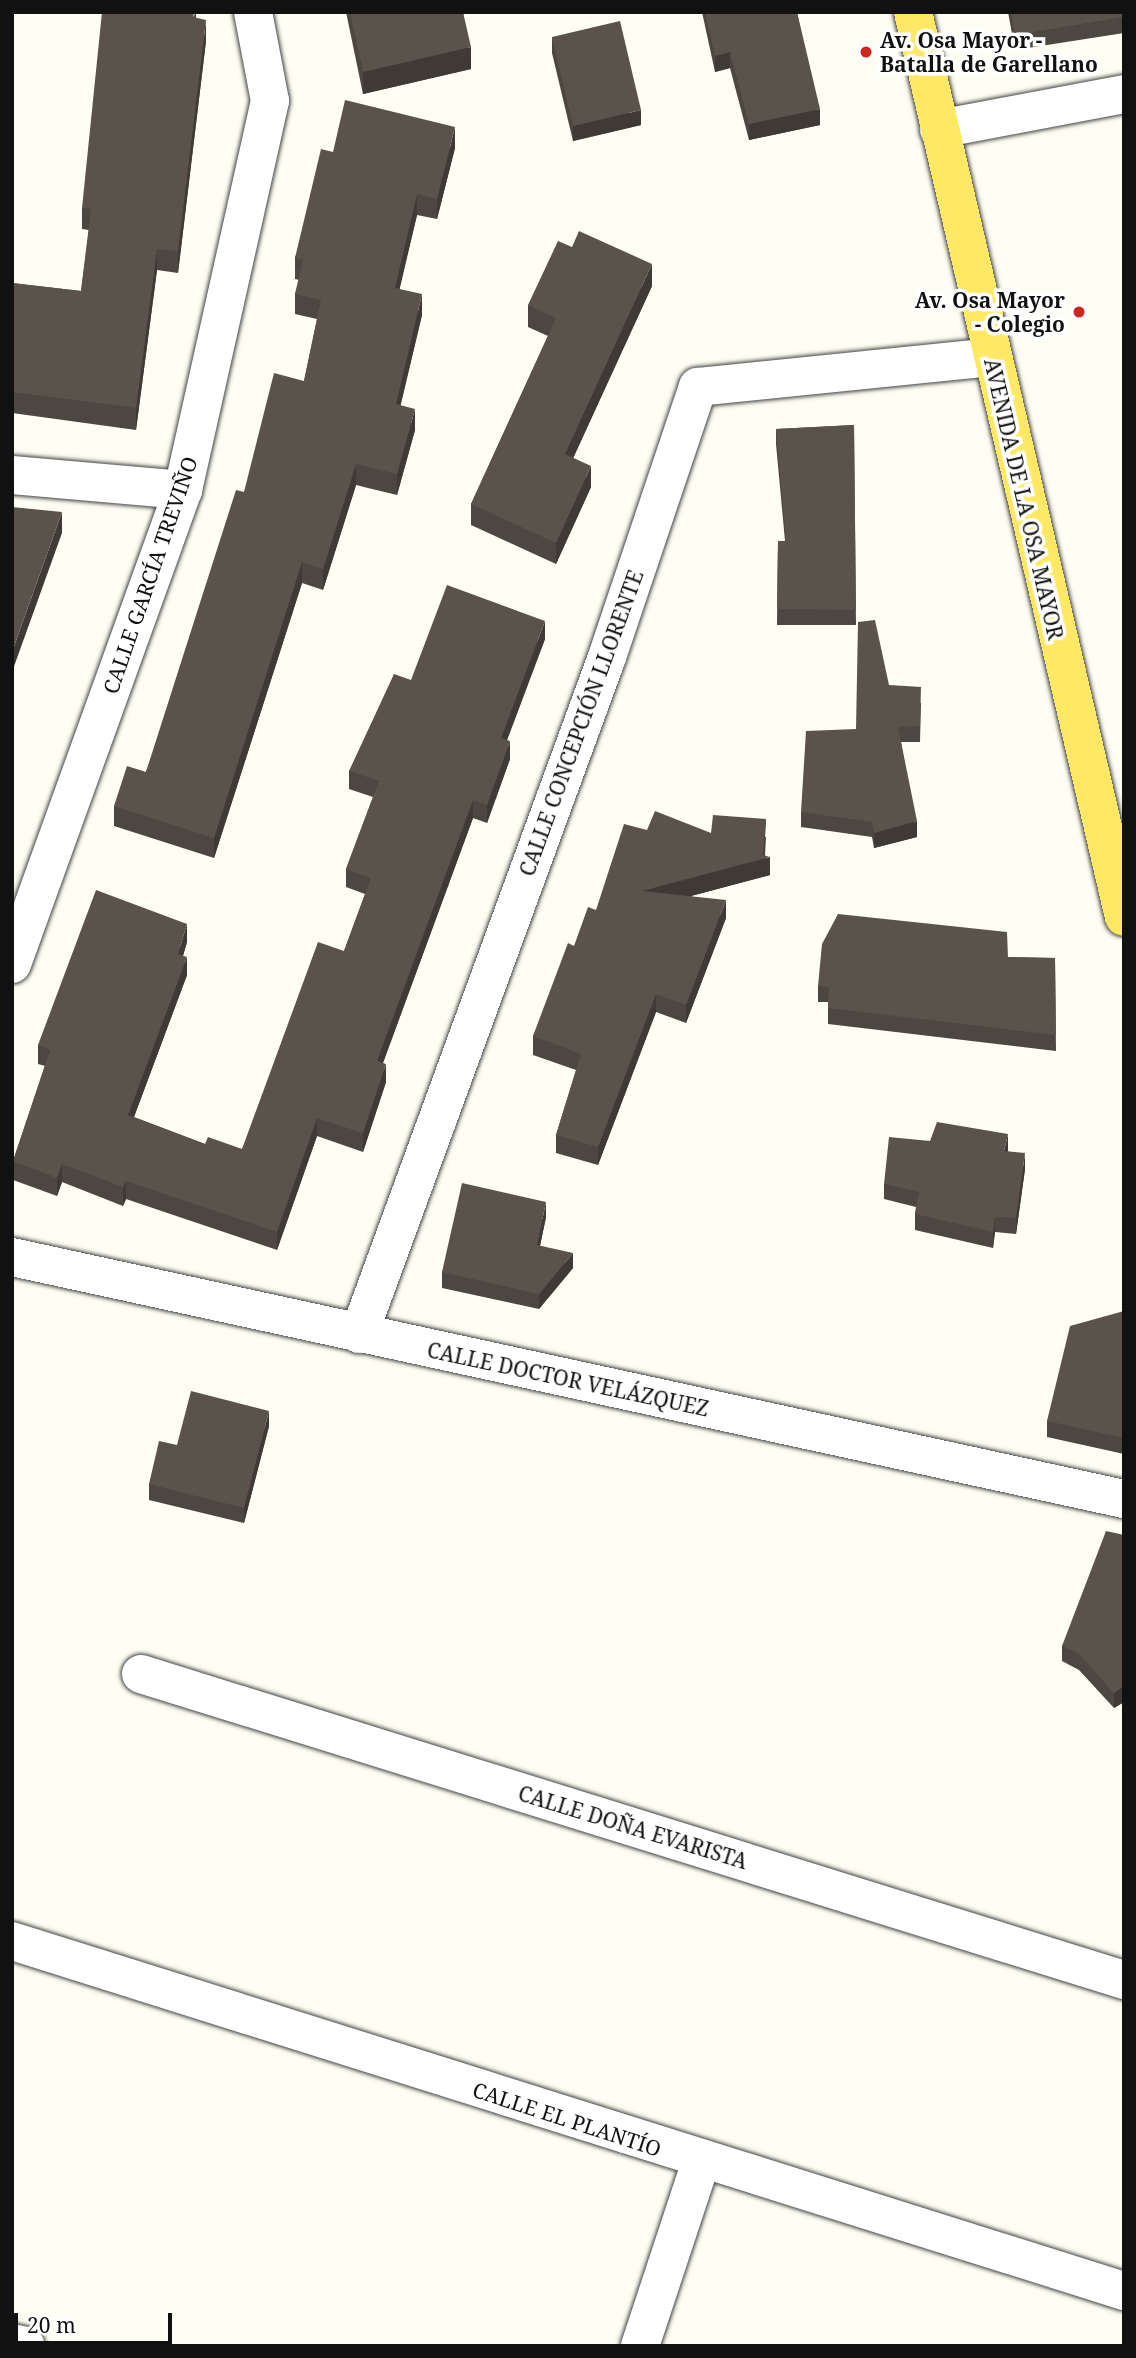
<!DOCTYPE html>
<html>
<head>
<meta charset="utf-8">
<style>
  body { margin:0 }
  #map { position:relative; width:1136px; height:2358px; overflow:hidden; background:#fffef4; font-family:"Noto Serif",serif }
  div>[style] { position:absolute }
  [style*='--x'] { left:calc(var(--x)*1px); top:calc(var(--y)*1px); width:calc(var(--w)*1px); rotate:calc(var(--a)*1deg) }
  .roads { filter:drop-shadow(0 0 2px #444) drop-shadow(0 0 2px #444) }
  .minor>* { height:38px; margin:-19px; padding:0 19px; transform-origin:19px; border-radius:19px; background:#fff }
  .major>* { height:38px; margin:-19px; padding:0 19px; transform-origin:19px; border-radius:19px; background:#ffe864 }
  .wall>* { inset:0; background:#4d4741 }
  .shaded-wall>* { inset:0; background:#3f3a35 }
  .building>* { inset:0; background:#5a534c }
  .dots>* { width:19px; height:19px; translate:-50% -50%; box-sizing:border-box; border:4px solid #fff; border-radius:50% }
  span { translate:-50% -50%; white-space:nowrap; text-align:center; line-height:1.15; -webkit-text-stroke:7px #fff; paint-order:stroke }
  .poi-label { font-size:21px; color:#111; font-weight:700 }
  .left { translate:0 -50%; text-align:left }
  .right { translate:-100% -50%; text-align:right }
  .street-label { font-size:21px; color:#111 }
  .frame { position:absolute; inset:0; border:14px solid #111; pointer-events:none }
  .scale { position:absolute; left:14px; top:2313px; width:158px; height:32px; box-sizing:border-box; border:4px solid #111; border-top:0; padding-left:9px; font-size:21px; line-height:24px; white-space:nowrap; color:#111; -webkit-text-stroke:5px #fff; paint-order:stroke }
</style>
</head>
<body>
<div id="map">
  <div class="roads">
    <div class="minor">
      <div style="--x:939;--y:129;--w:188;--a:-10.7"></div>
      <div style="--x:12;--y:475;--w:172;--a:5"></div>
      <div style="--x:12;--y:964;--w:504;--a:-70.16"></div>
      <div style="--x:183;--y:490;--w:399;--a:-77.4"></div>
      <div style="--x:270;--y:101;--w:91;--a:-100.8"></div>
      <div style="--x:12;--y:1257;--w:1138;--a:12.28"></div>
      <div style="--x:359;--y:1334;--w:721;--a:-69.88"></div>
      <div style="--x:607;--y:657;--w:285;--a:-71.4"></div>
      <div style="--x:698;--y:387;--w:296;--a:-5.8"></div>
      <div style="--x:141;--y:1674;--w:1030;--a:17.29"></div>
      <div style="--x:12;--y:1941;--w:1166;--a:17.47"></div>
      <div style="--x:12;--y:2343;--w:14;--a:12"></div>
      <div style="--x:640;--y:2346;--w:194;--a:-71.7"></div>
    </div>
    <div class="major">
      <div style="--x:913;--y:12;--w:929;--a:76.88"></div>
    </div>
  </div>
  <div class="wall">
    <div style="clip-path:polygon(196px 12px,196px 18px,206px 41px,178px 273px,157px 270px,136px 430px,12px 413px,12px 283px,81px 291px,89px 230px,82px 229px,82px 208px)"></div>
    <div style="clip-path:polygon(346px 12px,463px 12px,471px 69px,363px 94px)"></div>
    <div style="clip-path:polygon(702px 12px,797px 12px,820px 125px,749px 140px,730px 68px,715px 72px)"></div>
    <div style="clip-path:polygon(1008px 12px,1124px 12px,1124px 33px,1015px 50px)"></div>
    <div style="clip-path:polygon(552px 37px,641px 125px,573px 141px,552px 53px)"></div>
    <div style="clip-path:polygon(455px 148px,437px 219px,417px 215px,399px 289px,422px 315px,400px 406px,415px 430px,397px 495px,356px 485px,323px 590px,302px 583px,214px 858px,114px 826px,114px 806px,146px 772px,244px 492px,304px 381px,317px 319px,295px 314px,295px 294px,299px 280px,295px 279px,295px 258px,333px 152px)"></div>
    <div style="clip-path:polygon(652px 286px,573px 458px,591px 487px,556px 564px,471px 525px,471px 504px,548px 336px,528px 327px,528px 305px)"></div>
    <div style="clip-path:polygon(854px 425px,856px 625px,777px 625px,778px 541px,785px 541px,776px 444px,776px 429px)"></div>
    <div style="clip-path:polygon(545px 639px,507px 740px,510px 759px,487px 823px,473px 818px,383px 1063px,386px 1082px,363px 1152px,317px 1136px,277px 1250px,126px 1199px,123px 1206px,62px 1182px,57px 1196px,13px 1180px,13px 1161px,45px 1066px,38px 1064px,38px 1045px,187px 942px,183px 956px,187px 975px,134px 1117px,205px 1144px,242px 1149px,344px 951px,365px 894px,346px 887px,346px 869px,373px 797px,349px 789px,349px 771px,411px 680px)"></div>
    <div style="clip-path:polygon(889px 685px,921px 703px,920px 742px,901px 742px,917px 837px,874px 848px,872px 837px,801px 827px,801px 812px,856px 729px)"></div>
    <div style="clip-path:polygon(711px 833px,766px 837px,765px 855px,770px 875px,691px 896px,726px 918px,686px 1023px,656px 1012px,598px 1165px,556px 1153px,556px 1135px,576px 1070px,533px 1055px,533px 1036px,574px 946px,596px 910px)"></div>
    <div style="clip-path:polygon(1008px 957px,1055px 958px,1056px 1051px,828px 1024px,828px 1002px,818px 1002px,818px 986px)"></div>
    <div style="clip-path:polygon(1008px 1149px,1008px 1151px,1025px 1169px,1016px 1234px,995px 1232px,993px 1248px,915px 1230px,915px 1214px,916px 1207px,884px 1199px,884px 1184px)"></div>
    <div style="clip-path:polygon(546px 1217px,540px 1246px,573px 1268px,539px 1309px,442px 1288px,442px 1272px)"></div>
    <div style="clip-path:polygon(1124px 1311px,1124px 1454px,1047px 1437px,1047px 1421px)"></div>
    <div style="clip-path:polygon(269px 1426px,244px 1523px,149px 1500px,149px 1484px)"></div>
    <div style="clip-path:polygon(1124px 1535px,1124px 1702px,1114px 1708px,1079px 1670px,1062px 1661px,1062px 1646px)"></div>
  </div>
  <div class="shaded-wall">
    <div style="clip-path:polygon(206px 20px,206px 41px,178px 273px,178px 251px)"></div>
    <div style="clip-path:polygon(471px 47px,471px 69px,363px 94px,363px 72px)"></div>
    <div style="clip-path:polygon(730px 52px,730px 68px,715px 72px,715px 56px)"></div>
    <div style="clip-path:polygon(820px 109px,820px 125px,749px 140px,749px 124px)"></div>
    <div style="clip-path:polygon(641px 110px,641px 125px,573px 141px,573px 126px)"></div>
    <div style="clip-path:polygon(455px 127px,455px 148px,437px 219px,437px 199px)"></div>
    <div style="clip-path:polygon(417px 194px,417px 215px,395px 309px,395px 288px)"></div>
    <div style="clip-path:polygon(157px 249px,157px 270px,136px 430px,136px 408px)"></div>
    <div style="clip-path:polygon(652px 264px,652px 286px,565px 476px,565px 454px)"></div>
    <div style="clip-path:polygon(422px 294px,422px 315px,396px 425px,396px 404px)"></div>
    <div style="clip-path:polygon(415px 409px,415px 430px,397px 495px,397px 474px)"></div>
    <div style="clip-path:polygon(356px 464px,356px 485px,323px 590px,323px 569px)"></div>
    <div style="clip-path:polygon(591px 466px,591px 487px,556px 564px,556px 543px)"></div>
    <div style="clip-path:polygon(62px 512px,62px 533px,12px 672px,12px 652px)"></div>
    <div style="clip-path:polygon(302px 562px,302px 583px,214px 858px,214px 838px)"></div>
    <div style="clip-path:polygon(545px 621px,545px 639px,501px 756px,501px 738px)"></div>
    <div style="clip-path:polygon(510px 741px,510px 759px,487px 823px,487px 805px)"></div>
    <div style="clip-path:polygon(473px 800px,473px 818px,377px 1079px,377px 1061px)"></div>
    <div style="clip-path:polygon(766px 819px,764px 859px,770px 857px,770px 875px,642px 909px,642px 891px)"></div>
    <div style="clip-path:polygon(917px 821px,917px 837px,874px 848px,874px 833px)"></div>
    <div style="clip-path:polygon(726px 900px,726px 918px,686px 1023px,686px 1005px)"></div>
    <div style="clip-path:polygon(187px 924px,187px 942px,178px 972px,178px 954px)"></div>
    <div style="clip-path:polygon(187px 957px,187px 975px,128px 1133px,128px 1115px)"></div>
    <div style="clip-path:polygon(656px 994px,656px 1012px,598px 1165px,598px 1147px)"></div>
    <div style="clip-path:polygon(386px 1064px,386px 1082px,363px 1152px,363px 1133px)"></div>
    <div style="clip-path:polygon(317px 1118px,317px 1136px,277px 1250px,277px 1232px)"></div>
    <div style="clip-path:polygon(1008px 1134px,1008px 1149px,1004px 1166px,1004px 1151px)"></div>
    <div style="clip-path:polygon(1025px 1153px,1025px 1169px,1016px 1234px,1016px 1218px)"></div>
    <div style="clip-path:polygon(62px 1164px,62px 1182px,57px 1196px,57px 1178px)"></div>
    <div style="clip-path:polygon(126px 1181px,126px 1199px,123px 1206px,123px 1187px)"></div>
    <div style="clip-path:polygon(546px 1202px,546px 1217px,537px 1260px,537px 1245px)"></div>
    <div style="clip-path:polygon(995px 1217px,995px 1232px,993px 1248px,993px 1232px)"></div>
    <div style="clip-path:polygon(573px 1253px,573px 1268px,539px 1309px,539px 1294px)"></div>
    <div style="clip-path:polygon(269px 1411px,269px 1426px,244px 1523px,244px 1508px)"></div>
    <div style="clip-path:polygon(1124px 1686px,1124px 1702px,1114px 1708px,1114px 1693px)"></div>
  </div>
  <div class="building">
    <div style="clip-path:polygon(102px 12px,194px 12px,193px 17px,206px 20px,178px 251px,157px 249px,136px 408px,12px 392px,12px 283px,81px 291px,91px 209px,82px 208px)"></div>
    <div style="clip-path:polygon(350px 12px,463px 12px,471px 47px,363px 72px)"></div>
    <div style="clip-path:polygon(705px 12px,797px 12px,820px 109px,749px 124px,730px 52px,715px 56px)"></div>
    <div style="clip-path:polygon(1011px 12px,1124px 12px,1124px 17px,1015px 35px)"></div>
    <div style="clip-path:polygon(620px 21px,641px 110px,573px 126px,552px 37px)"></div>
    <div style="clip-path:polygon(345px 100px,455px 127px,437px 199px,417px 194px,395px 288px,422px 294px,396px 404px,415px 409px,397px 474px,356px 464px,323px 569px,302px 562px,214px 838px,114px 806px,127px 766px,146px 772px,236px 490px,244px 492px,274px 373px,304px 381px,321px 300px,295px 294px,303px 260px,295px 258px,321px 149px,333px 152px)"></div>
    <div style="clip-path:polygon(579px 231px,652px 264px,565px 454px,591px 466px,556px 543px,471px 504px,556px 318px,528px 305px,558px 241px,572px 247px)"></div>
    <div style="clip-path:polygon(854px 425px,856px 610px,777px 609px,778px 541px,786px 541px,776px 429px)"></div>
    <div style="clip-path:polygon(12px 507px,62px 512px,12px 652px)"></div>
    <div style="clip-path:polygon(447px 585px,545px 621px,501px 738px,510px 741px,487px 805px,473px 800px,377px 1061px,386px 1064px,363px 1133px,317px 1118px,277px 1232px,126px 1181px,123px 1187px,62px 1164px,57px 1178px,13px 1161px,50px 1050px,38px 1045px,96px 890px,187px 924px,178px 954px,187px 957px,128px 1115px,205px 1144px,208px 1137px,242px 1149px,318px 942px,344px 951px,371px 878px,346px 869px,379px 781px,349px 771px,394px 674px,411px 680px)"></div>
    <div style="clip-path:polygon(875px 620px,889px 685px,921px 687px,920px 726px,898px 727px,917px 821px,874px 833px,872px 822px,801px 812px,806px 731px,856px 729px,858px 622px)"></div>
    <div style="clip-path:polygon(655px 811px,711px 833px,713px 815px,766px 819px,763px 855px,770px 857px,642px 891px,726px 900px,686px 1005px,656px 994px,598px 1147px,556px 1135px,581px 1054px,533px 1036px,568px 943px,574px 946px,588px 907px,596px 910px,624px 824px,647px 830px)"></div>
    <div style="clip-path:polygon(838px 914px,1007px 932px,1008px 957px,1055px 958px,1056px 1035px,828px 1008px,829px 987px,818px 986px,822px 944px)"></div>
    <div style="clip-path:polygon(937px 1122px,1008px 1134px,1004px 1151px,1025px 1153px,1016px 1218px,995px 1217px,993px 1232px,915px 1214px,919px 1192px,884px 1184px,889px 1137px,930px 1141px)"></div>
    <div style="clip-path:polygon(462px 1183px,546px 1202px,537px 1245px,573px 1253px,539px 1294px,442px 1272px)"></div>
    <div style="clip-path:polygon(1124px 1311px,1124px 1438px,1047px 1421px,1070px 1326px)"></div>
    <div style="clip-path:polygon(191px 1391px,269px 1411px,244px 1508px,149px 1484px,159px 1441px,177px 1445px)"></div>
    <div style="clip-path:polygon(1106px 1531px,1124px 1535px,1124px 1686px,1114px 1693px,1079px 1654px,1062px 1646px)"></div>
  </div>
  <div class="dots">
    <div style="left:866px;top:52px;background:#cc261e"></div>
    <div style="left:1079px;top:312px;background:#cc261e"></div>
  </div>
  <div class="poi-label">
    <span class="left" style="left:880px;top:52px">Av. Osa Mayor -<br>Batalla de Garellano</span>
    <span class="right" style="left:1065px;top:312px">Av. Osa Mayor<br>- Colegio</span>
  </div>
  <div class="street-label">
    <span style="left:1024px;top:499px;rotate:77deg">AVENIDA DE LA OSA MAYOR</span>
    <span style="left:150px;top:575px;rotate:-71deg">CALLE GARCÍA TREVIÑO</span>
    <span style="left:581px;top:723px;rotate:-70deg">CALLE CONCEPCIÓN LLORENTE</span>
    <span style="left:568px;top:1379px;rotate:12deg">CALLE DOCTOR VELÁZQUEZ</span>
    <span style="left:633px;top:1827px;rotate:17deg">CALLE DOÑA EVARISTA</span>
    <span style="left:567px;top:2119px;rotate:18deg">CALLE EL PLANTÍO</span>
  </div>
  <div class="frame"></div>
  <div class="scale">20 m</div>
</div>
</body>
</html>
